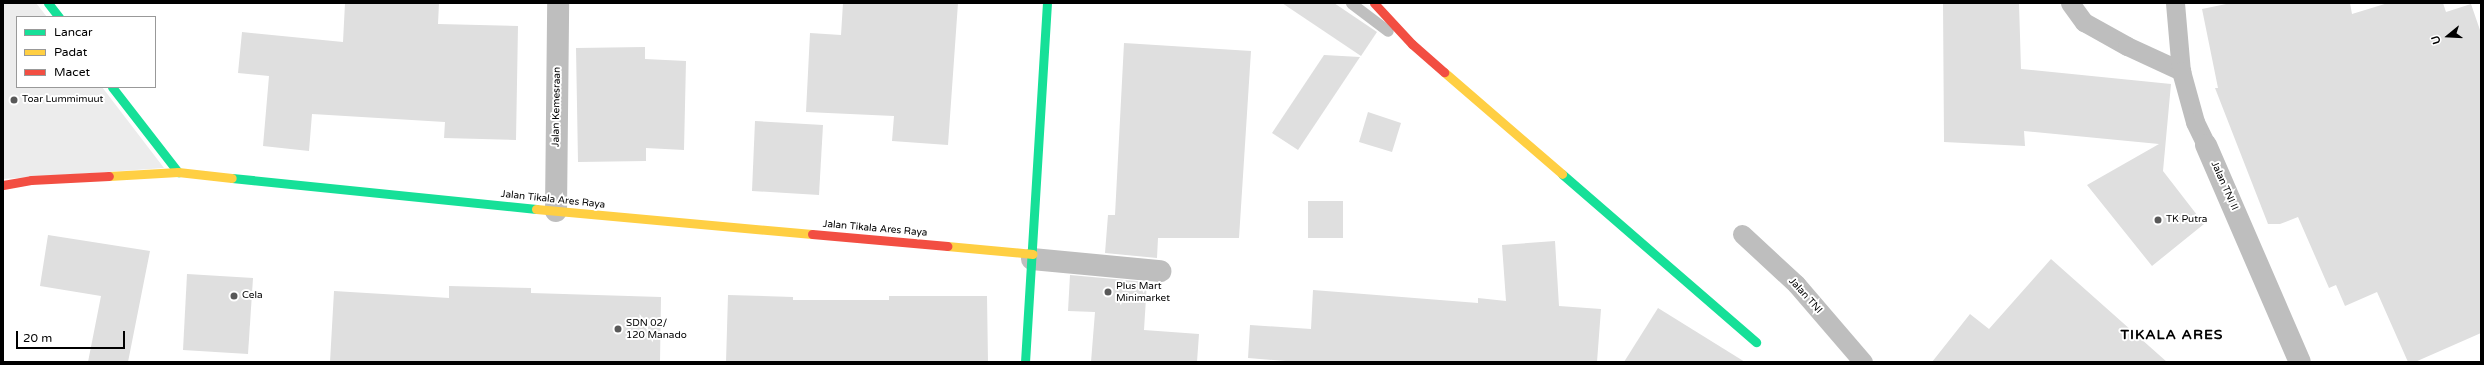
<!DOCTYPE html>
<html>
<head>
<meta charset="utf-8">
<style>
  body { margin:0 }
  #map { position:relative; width:2484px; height:365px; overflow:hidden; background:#fff; font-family:"Varela Round",sans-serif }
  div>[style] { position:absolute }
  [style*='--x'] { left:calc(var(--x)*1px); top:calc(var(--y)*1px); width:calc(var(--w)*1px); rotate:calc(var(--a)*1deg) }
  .green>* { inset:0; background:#ececec }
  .stream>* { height:11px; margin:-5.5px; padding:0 5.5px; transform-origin:5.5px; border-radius:5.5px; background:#bfbfbf }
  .building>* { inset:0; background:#dfdfdf }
  .lane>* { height:19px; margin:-9.5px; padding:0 9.5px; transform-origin:9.5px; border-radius:9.5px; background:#bebebe }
  .street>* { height:22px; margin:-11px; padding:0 11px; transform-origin:11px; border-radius:11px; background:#bebebe }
  .fast>* { height:9px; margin:-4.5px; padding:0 4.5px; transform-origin:4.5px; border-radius:4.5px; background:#16e098 }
  .slow>* { height:9px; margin:-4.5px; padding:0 4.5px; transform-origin:4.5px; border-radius:4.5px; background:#ffcf43 }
  .jam>* { height:9px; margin:-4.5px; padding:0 4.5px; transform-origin:4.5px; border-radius:4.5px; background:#f24e42 }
  .dots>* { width:11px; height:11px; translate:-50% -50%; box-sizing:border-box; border:2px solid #fff; border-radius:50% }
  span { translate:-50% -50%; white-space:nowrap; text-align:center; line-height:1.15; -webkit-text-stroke:4px #fff; paint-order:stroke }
  .poi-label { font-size:10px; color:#000 }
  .left { translate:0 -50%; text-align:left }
  .street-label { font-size:10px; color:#000 }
  .district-label { font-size:14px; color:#000; font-weight:700; letter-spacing:1px }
  .frame { position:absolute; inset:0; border:4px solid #000; pointer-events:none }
  .legend { position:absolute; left:16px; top:16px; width:140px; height:72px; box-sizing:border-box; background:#fff; border:1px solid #999; margin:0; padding:5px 7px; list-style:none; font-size:12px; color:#000 }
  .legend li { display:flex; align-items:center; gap:8px; height:20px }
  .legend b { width:20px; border:1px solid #999 }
  .north { position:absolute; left:2428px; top:16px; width:40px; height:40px; -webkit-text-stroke:3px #fff; paint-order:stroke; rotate:252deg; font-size:11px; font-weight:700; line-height:16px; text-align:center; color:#000 }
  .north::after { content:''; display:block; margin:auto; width:14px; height:18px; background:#000; clip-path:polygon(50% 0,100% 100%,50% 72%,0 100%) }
  .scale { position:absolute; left:16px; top:331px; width:109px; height:18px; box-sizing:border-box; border:2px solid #000; border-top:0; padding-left:5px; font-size:12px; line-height:14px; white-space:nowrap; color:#000; -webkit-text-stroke:3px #fff; paint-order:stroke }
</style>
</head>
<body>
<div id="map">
  <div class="green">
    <div style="clip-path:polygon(3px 3px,36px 3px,47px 17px,17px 17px,17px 87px,102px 87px,164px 168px,3px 179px)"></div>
  </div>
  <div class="stream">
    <div style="--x:1351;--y:3;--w:46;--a:37.1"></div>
  </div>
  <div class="building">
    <div style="clip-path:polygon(345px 3px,439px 3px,438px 24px,518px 26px,516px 140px,444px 138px,445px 122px,312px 114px,309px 151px,263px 146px,269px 76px,238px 73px,242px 32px,343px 42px)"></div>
    <div style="clip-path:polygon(843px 3px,958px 3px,948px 145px,892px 141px,894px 116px,806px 112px,810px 33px,841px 35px)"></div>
    <div style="clip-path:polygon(1282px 3px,1334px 3px,1377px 32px,1361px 56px)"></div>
    <div style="clip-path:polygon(1943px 3px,2019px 3px,2021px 69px,2171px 84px,2163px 171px,2204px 224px,2152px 266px,2087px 185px,2159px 144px,2024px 131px,2025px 146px,1944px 142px)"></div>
    <div style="clip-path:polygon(2231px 3px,2350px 3px,2352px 14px,2388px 3px,2443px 3px,2446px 12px,2471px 4px,2481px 33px,2481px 333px,2415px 362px,2408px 362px,2377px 292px,2345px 306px,2336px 285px,2329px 288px,2298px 217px,2280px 224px,2268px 224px,2215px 88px,2218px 88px,2202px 9px)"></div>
    <div style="clip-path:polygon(1124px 43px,1251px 51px,1239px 238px,1158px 238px,1157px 258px,1105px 253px,1108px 215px,1115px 215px)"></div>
    <div style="clip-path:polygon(645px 47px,645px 59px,686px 61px,684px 150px,646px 148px,646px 161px,578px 162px,576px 48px)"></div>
    <div style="clip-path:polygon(1324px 55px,1360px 57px,1298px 150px,1272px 133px)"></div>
    <div style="clip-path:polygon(1368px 112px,1401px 123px,1392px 152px,1359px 142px)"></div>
    <div style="clip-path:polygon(755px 121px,823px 125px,819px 195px,752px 191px)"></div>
    <div style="clip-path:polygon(1308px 201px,1343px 201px,1343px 238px,1308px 238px)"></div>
    <div style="clip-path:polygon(48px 235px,150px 251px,128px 362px,88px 362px,101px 296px,40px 286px)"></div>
    <div style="clip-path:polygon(1555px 241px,1559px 306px,1601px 309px,1597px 362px,1299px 362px,1248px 358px,1250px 325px,1311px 329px,1313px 290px,1478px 303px,1478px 298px,1506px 301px,1502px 245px)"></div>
    <div style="clip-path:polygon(2051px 259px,2167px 362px,1932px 362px,1970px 314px,1989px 329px)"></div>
    <div style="clip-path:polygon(187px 274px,253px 278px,248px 354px,183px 350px)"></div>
    <div style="clip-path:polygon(1070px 275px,1147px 282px,1144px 330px,1199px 334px,1197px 362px,1091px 362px,1095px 312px,1068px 311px)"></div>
    <div style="clip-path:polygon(449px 286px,531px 288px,531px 293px,661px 297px,660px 362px,330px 362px,334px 291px,449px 298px)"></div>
    <div style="clip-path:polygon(728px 295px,793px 297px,793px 300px,889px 300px,889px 296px,987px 296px,988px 362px,726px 362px)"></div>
    <div style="clip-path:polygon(1658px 308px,1745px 362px,1624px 362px)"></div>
  </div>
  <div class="lane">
    <div style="--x:2070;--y:3;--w:24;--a:54"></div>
    <div style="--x:2084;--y:22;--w:49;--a:29.2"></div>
    <div style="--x:2127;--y:46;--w:60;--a:24.8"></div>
    <div style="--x:2175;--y:3;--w:68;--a:85"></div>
    <div style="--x:2181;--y:71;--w:53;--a:74.6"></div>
    <div style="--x:2195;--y:122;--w:25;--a:64"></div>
    <div style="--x:1742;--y:234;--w:74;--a:42.8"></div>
    <div style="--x:1796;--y:284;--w:103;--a:49.3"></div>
  </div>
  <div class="street">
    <div style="--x:2206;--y:145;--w:236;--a:66.6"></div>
    <div style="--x:556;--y:211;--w:208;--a:-89.4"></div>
    <div style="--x:1032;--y:259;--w:129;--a:5.4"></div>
  </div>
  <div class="fast">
    <div style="--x:48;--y:3;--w:18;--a:52"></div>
    <div style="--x:112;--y:87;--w:108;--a:52.2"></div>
    <div style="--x:1562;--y:174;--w:257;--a:40.9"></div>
    <div style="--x:232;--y:178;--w:306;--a:5.8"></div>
    <div style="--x:1025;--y:362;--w:360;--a:-86.5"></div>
  </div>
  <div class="slow">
    <div style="--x:1444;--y:72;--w:156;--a:40.8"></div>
    <div style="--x:109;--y:176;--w:69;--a:-3.3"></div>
    <div style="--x:178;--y:172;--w:54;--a:6.3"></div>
    <div style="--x:536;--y:209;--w:277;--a:5.2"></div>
    <div style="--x:947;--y:246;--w:86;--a:5.3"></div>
  </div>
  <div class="jam">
    <div style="--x:1374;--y:3;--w:56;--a:47.2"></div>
    <div style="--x:1412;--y:44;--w:43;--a:41.2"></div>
    <div style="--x:3;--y:185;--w:28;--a:-10"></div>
    <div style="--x:31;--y:180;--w:78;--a:-2.9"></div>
    <div style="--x:812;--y:234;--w:136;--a:5.1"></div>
  </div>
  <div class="dots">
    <div style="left:14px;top:100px;background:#595959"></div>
    <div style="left:2158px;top:220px;background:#595959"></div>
    <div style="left:1108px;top:292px;background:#595959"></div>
    <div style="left:234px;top:296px;background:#595959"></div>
    <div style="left:618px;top:329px;background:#595959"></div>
  </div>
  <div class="poi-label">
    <span class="left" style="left:22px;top:100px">Toar Lummimuut</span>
    <span class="left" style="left:2166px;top:220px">TK Putra</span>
    <span class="left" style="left:1116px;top:292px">Plus Mart<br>Minimarket</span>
    <span class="left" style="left:242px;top:296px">Cela</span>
    <span class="left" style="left:626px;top:329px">SDN 02/<br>120 Manado</span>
  </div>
  <div class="street-label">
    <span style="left:557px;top:107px;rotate:-89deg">Jalan Kemesraan</span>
    <span style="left:2224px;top:186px;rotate:66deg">Jalan TNI II</span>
    <span style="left:553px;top:200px;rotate:6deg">Jalan Tikala Ares Raya</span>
    <span style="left:875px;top:229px;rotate:5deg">Jalan Tikala Ares Raya</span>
    <span style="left:1805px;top:296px;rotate:48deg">Jalan TNI</span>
  </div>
  <div class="district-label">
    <span style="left:2172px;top:335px">TIKALA ARES</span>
  </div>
  <div class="frame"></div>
  <ul class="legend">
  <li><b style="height:5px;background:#16e098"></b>Lancar</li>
  <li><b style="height:5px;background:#ffcf43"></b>Padat</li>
  <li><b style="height:5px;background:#f24e42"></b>Macet</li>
  </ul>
  <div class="north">U</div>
  <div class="scale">20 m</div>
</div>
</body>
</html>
